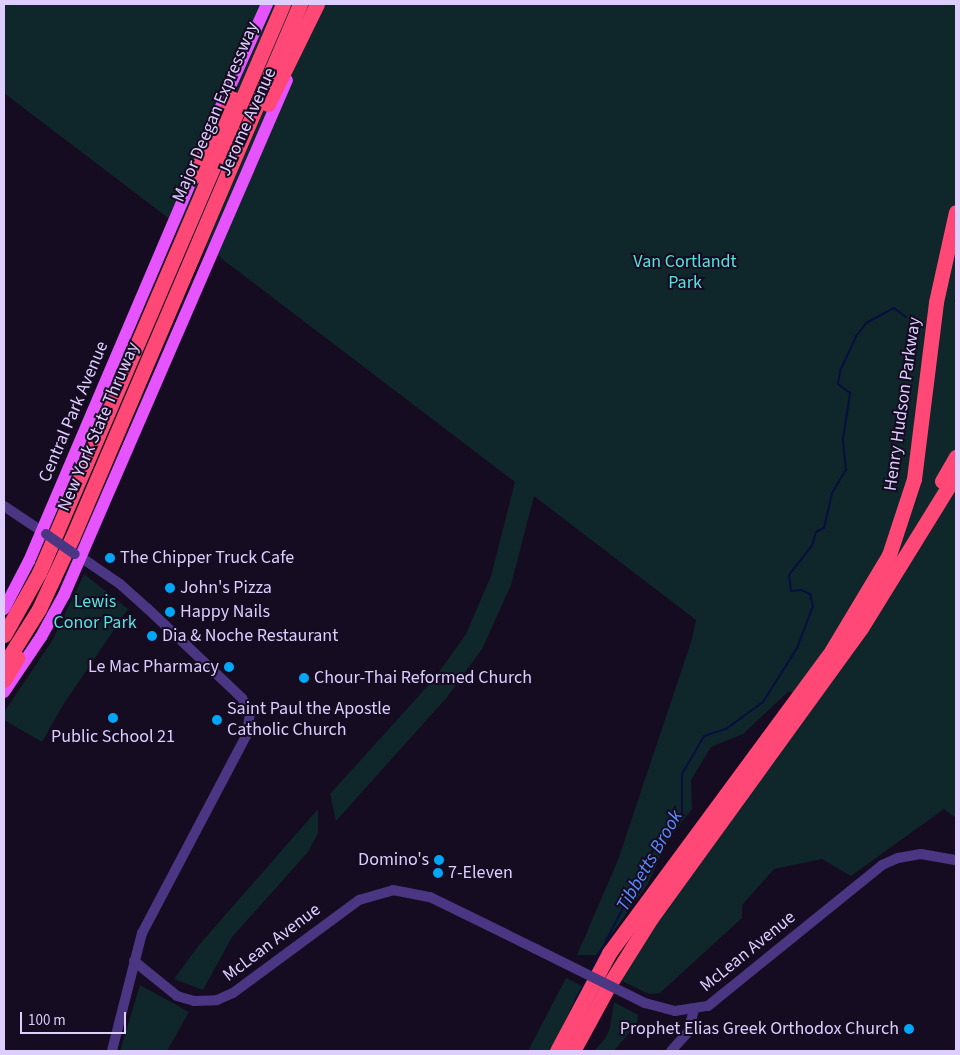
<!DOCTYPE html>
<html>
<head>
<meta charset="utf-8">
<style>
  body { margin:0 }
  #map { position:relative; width:960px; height:1055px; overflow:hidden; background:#150c21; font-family:"Source Sans 3",sans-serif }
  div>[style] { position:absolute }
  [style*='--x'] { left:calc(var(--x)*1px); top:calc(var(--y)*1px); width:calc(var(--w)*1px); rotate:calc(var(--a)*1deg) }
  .green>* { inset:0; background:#0f262b }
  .stream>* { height:2px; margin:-1px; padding:0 1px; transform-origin:1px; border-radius:1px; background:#080f3f }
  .minor>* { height:10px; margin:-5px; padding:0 5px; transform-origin:5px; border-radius:5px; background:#4a3682 }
  .major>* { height:12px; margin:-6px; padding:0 6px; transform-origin:6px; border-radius:6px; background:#e654ff }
  .highway>* { height:15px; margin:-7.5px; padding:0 7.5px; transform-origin:7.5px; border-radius:7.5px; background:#ff4876 }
  .minor-bridge>* { height:10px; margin:-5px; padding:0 5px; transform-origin:5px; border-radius:5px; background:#4a3682 }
  .dots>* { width:14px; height:14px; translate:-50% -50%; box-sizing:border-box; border:2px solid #150c21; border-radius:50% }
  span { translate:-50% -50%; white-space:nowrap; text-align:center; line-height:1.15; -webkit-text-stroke:4px #150c21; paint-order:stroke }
  .street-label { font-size:18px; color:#decdff }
  .park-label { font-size:18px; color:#55e3e0 }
  .poi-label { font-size:18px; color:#decdff }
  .left { translate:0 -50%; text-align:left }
  .right { translate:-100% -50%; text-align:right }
  .water-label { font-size:19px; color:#5b8dff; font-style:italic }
  .frame { position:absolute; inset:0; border:5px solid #decdff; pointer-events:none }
  .scale { position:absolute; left:20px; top:1012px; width:106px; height:22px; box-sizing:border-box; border:2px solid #decdff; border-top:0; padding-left:6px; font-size:15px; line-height:18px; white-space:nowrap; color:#decdff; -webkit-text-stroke:4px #150c21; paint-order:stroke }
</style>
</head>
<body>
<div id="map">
  <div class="green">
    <div style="clip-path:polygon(4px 4px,956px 4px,956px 818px,944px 809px,851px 876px,822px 859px,774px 869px,742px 905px,742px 918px,660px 993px,649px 994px,620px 980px,665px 906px,812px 708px,789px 691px,743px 734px,711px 747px,691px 780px,692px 809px,667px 841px,648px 884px,596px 955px,577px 955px,618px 860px,692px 639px,696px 620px,534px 496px,511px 585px,482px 649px,448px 696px,336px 821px,330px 794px,434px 679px,466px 634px,491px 576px,515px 482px,4px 93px)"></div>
    <div style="clip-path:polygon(84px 574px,128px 609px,63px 705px,42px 742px,4px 720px,4px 712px,52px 641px)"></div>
    <div style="clip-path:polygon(318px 809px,318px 833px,308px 852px,232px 937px,203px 990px,174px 979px,199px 945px)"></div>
    <div style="clip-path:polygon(566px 978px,582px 986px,551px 1051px,528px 1051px)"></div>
    <div style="clip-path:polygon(140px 985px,189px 1012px,167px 1051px,120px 1051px)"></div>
    <div style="clip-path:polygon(614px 1002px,638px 1015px,637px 1023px,614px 1051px,594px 1051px,605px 1039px,610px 1028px)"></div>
  </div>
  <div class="stream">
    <div style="--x:955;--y:301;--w:1;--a:-45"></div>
    <div style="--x:590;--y:972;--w:146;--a:-62.7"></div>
    <div style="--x:657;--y:842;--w:39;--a:-50"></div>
    <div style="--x:682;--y:812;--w:38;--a:-90"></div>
    <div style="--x:682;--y:774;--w:44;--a:-59.9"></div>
    <div style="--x:704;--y:736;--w:23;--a:-18"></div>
    <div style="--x:726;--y:729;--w:46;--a:-36.1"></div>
    <div style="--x:763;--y:702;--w:64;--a:-57.8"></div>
    <div style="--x:797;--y:648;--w:45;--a:-69.1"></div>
    <div style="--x:813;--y:606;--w:12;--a:-104"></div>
    <div style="--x:810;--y:594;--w:10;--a:-156"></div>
    <div style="--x:801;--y:590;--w:10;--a:174"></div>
    <div style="--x:791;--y:591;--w:16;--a:-97"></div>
    <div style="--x:789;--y:575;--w:37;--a:-52"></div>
    <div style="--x:812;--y:546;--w:15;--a:-74"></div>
    <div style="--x:816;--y:532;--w:9;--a:-27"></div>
    <div style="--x:824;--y:528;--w:36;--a:-77"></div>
    <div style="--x:832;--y:493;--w:27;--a:-59"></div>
    <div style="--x:846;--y:470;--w:31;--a:-96"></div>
    <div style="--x:843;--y:439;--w:47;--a:-81.3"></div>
    <div style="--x:850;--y:393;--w:15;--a:-143"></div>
    <div style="--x:838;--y:384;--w:13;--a:-81"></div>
    <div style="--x:840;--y:371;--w:38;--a:-65"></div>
    <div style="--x:856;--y:336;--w:16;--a:-52"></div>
    <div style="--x:866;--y:323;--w:32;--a:-28"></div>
    <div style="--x:894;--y:308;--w:15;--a:37"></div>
    <div style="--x:575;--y:1001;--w:25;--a:-61"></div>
  </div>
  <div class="minor">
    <div style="--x:4;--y:506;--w:50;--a:33.7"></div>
    <div style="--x:76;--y:554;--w:53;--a:34.3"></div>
    <div style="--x:120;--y:584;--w:36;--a:42"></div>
    <div style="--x:147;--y:608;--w:131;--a:43.5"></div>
    <div style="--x:242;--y:698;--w:18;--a:63"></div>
    <div style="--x:250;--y:714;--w:22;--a:100"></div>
    <div style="--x:246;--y:736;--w:223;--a:117.8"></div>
    <div style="--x:142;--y:933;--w:122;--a:104.3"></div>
    <div style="--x:134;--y:961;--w:55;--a:39.1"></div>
    <div style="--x:177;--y:996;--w:18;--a:16"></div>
    <div style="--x:194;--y:1001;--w:23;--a:-2"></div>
    <div style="--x:217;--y:1000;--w:17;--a:-24"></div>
    <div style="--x:233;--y:993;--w:157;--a:-36.4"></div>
    <div style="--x:359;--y:900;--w:35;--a:-16"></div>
    <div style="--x:393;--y:890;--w:38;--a:11"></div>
    <div style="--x:430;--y:897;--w:118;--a:26.1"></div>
    <div style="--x:645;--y:1003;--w:31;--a:15"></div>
    <div style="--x:675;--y:1011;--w:33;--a:-9"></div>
    <div style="--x:708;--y:1006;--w:224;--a:-39"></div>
    <div style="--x:882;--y:865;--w:17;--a:-24"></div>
    <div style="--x:898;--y:858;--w:23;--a:-10"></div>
    <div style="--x:921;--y:854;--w:36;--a:10"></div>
    <div style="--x:671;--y:1051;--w:25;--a:-48"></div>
    <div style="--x:688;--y:1032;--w:23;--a:-75"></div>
  </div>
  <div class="major">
    <div style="--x:220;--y:109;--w:115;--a:-65.9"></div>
    <div style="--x:4;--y:609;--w:54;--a:-62.5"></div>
    <div style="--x:29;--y:561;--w:426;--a:-66.9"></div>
    <div style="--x:4;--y:692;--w:66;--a:-56.1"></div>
    <div style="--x:41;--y:637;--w:48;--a:-61.3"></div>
    <div style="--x:64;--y:595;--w:561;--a:-66.59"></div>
  </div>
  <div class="highway">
    <div style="--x:268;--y:104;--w:111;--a:-63.9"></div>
    <div style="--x:193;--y:177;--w:88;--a:-63.7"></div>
    <div style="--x:942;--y:481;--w:28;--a:-60"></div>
    <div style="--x:4;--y:635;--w:71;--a:-60.6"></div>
    <div style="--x:39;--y:573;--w:619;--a:-66.79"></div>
    <div style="--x:4;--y:665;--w:66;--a:-58"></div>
    <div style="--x:39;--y:609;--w:78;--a:-65.1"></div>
    <div style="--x:72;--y:538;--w:581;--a:-66.88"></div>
    <div style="--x:4;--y:680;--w:26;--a:-59"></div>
    <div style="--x:557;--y:1051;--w:111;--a:-62"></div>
    <div style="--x:609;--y:953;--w:370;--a:-53.6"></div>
    <div style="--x:829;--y:655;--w:117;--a:-59"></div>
    <div style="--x:889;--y:555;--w:80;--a:-71.8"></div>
    <div style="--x:914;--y:479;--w:178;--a:-82.9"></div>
    <div style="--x:936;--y:302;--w:92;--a:-77.5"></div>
    <div style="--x:573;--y:1051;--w:75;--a:-61.4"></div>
    <div style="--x:609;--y:985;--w:79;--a:-57.9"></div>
    <div style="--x:651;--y:918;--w:358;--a:-54.1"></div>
    <div style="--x:861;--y:628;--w:181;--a:-58.3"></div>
  </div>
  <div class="minor-bridge">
    <div style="--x:46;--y:534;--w:35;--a:35"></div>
    <div style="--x:536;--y:949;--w:122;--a:26.4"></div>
  </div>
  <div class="dots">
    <div style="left:110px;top:558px;background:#00a6f8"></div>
    <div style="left:170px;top:588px;background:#00a6f8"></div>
    <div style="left:170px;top:612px;background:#00a6f8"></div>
    <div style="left:152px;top:636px;background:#00a6f8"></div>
    <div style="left:229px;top:667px;background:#00a6f8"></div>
    <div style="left:304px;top:678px;background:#00a6f8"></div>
    <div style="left:113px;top:718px;background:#00a6f8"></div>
    <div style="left:217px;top:720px;background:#00a6f8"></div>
    <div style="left:439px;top:860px;background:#00a6f8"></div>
    <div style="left:438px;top:873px;background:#00a6f8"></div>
    <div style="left:909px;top:1029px;background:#00a6f8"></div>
  </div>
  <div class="street-label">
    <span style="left:216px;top:112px;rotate:-67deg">Major Deegan Expressway</span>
    <span style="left:248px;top:122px;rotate:-66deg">Jerome Avenue</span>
    <span style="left:903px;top:404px;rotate:-82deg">Henry Hudson Parkway</span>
    <span style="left:74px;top:412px;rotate:-67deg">Central Park Avenue</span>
    <span style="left:99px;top:427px;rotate:-67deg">New York State Thruway</span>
    <span style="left:272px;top:943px;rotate:-37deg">McLean Avenue</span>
    <span style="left:748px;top:952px;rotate:-39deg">McLean Avenue</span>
  </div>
  <div class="park-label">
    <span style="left:685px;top:273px">Van Cortlandt<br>Park</span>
    <span style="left:95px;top:613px">Lewis<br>Conor Park</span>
  </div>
  <div class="poi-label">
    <span class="left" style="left:120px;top:558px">The Chipper Truck Cafe</span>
    <span class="left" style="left:180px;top:588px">John's Pizza</span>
    <span class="left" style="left:180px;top:612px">Happy Nails</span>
    <span class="left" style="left:162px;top:636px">Dia &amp; Noche Restaurant</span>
    <span class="right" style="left:219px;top:667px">Le Mac Pharmacy</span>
    <span class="left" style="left:314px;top:678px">Chour-Thai Reformed Church</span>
    <span class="left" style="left:227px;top:720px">Saint Paul the Apostle<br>Catholic Church</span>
    <span style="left:113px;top:737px">Public School 21</span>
    <span class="right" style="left:429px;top:860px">Domino's</span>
    <span class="left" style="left:448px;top:873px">7-Eleven</span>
    <span class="right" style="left:899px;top:1029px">Prophet Elias Greek Orthodox Church</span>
  </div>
  <div class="water-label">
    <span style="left:650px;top:861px;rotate:-60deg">Tibbetts Brook</span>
  </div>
  <div class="frame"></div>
  <div class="scale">100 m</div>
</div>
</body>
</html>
